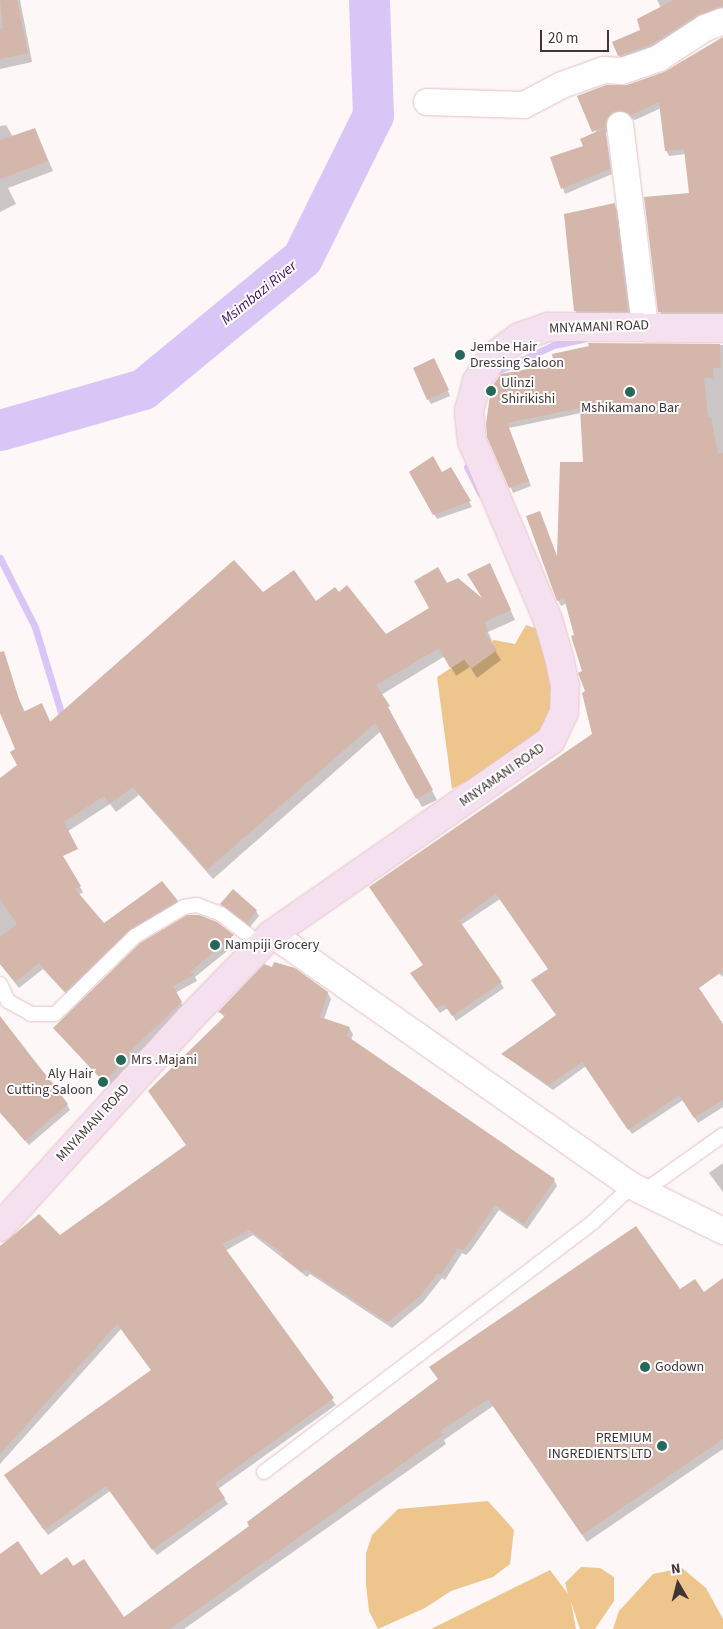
<!DOCTYPE html>
<html>
<head>
<meta charset="utf-8">
<style>
  body { margin:0 }
  #map { position:relative; width:723px; height:1629px; overflow:hidden; background:#fef7f8; font-family:"Source Sans 3",sans-serif }
  div>[style] { position:absolute }
  [style*='--x'] { left:calc(var(--x)*1px); top:calc(var(--y)*1px); width:calc(var(--w)*1px); rotate:calc(var(--a)*1deg) }
  .green>* { inset:0; background:#eec68d }
  .shadow>* { inset:0; background:#0003 }
  .stream>* { height:7px; margin:-3.5px; padding:0 3.5px; transform-origin:3.5px; border-radius:3.5px; background:#d9c6f7 }
  .river>* { height:41px; margin:-20.5px; padding:0 20.5px; transform-origin:20.5px; border-radius:20.5px; background:#d9c6f7 }
  .building>* { inset:0; background:#d4b6ab }
  .roads { filter:drop-shadow(0 0 1px #e3c2c6) drop-shadow(0 0 1px #e3c2c6) }
  .lane>* { height:14px; margin:-7px; padding:0 7px; transform-origin:7px; border-radius:7px; background:#fff }
  .street>* { height:26px; margin:-13px; padding:0 13px; transform-origin:13px; border-radius:13px; background:#fff }
  .secondary>* { height:28px; margin:-14px; padding:0 14px; transform-origin:14px; border-radius:14px; background:#f5e0f0 }
  .dots>* { width:14px; height:14px; translate:-50% -50%; box-sizing:border-box; border:2px solid #fff; border-radius:50% }
  span { translate:-50% -50%; white-space:nowrap; text-align:center; line-height:1.15; -webkit-text-stroke:4px #fff; paint-order:stroke }
  .street-label { font-size:14px; color:#413436 }
  .poi-label { font-size:14px; color:#413436 }
  .left { translate:0 -50%; text-align:left }
  .right { translate:-100% -50%; text-align:right }
  .water-label { font-size:15px; color:#400e6b; font-style:italic }
  .north { position:absolute; left:653px; top:1559px; width:50px; height:50px; -webkit-text-stroke:4px #fff; paint-order:stroke; rotate:352deg; font-size:14px; font-weight:700; line-height:20px; text-align:center; color:#413436 }
  .north::after { content:''; display:block; margin:auto; width:18px; height:22px; background:#413436; clip-path:polygon(50% 0,100% 100%,50% 72%,0 100%) }
  .scale { position:absolute; left:540px; top:30px; width:69px; height:22px; box-sizing:border-box; border:2px solid #413436; border-top:0; padding-left:6px; font-size:15px; line-height:18px; white-space:nowrap; color:#413436; -webkit-text-stroke:4px #fff; paint-order:stroke }
</style>
</head>
<body>
<div id="map">
  <div class="green">
    <div style="clip-path:polygon(526px 625px,541px 630px,556px 704px,539px 731px,498px 765px,452px 789px,437px 677px,494px 640px,515px 644px)"></div>
    <div style="clip-path:polygon(488px 1501px,514px 1530px,510px 1564px,493px 1577px,451px 1591px,425px 1608px,378px 1629px,369px 1611px,366px 1584px,366px 1553px,372px 1535px,398px 1509px)"></div>
    <div style="clip-path:polygon(581px 1567px,600px 1568px,614px 1577px,614px 1601px,595px 1629px,580px 1629px,571px 1602px,576px 1629px,431px 1629px,550px 1570px,568px 1594px,565px 1583px)"></div>
    <div style="clip-path:polygon(682px 1568px,706px 1588px,723px 1619px,723px 1629px,613px 1629px,619px 1611px,653px 1574px)"></div>
  </div>
  <div class="shadow">
    <div style="clip-path:polygon(0 0,20px 0,32px 62px,0 69px)"></div>
    <div style="clip-path:polygon(657px 0,723px 0,723px 12px,655px 50px,622px 61px,619px 55px,661px 8px)"></div>
    <div style="clip-path:polygon(723px 39px,723px 317px,663px 317px,660px 312px,691px 194px,686px 154px,669px 156px,666px 150px,661px 108px,635px 120px,622px 115px,606px 133px,612px 174px,565px 194px,552px 157px,585px 147px,627px 86px,668px 72px)"></div>
    <div style="clip-path:polygon(6px 125px,13px 137px,35px 129px,53px 171px,8px 188px,16px 204px,0 212px,0 126px)"></div>
    <div style="clip-path:polygon(614px 205px,618px 211px,631px 318px,579px 317px,575px 310px)"></div>
    <div style="clip-path:polygon(590px 344px,723px 345px,723px 977px,651px 916px,723px 1025px,723px 1107px,698px 1123px,683px 1100px,632px 1134px,586px 1066px,553px 1090px,502px 1054px,557px 1016px,549px 970px,500px 899px,461px 925px,504px 988px,456px 1021px,448px 1008px,440px 1013px,415px 979px,593px 735px,584px 672px,567px 603px,561px 606px,558px 600px,558px 559px,584px 464px,581px 413px,509px 428px,531px 486px,513px 493px,489px 437px,555px 365px,590px 347px)"></div>
    <div style="clip-path:polygon(437px 365px,450px 396px,431px 404px,428px 399px)"></div>
    <div style="clip-path:polygon(451px 468px,472px 507px,437px 519px,410px 473px,442px 474px)"></div>
    <div style="clip-path:polygon(494px 574px,515px 620px,488px 632px,492px 641px,490px 642px,501px 660px,477px 678px,470px 667px,456px 676px,445px 656px,381px 695px,437px 800px,422px 807px,381px 731px,213px 879px,139px 795px,116px 812px,110px 804px,59px 837px,0 709px,0 694px,14px 688px,25px 712px,42px 705px,51px 723px,262px 594px,316px 603px,385px 636px,431px 609px,447px 585px,485px 603px)"></div>
    <div style="clip-path:polygon(0 799px,58px 850px,83px 892px,79px 895px,104px 925px,177px 901px,180px 907px,69px 997px,43px 969px,19px 988px,0 964px)"></div>
    <div style="clip-path:polygon(222px 905px,256px 911px,259px 916px,250px 927px)"></div>
    <div style="clip-path:polygon(216px 923px,237px 943px,195px 977px,197px 981px,175px 993px,185px 1009px,132px 1059px,134px 1063px,109px 1088px,54px 1028px)"></div>
    <div style="clip-path:polygon(327px 992px,331px 999px,324px 1019px,349px 1028px,353px 1034px,351px 1040px,554px 1180px,557px 1186px,527px 1229px,499px 1210px,471px 1250px,466px 1255px,462px 1253px,445px 1280px,442px 1278px,423px 1302px,392px 1328px,310px 1274px,307px 1277px,253px 1235px,225px 1251px,336px 1405px,218px 1489px,228px 1504px,157px 1555px,110px 1491px,48px 1535px,9px 1481px,152px 1371px,121px 1329px,0 1464px,0 1261px,60px 1237px,187px 1146px,225px 1018px,220px 1012px)"></div>
    <div style="clip-path:polygon(0 1021px,57px 1088px,70px 1110px,29px 1145px,0 1113px)"></div>
    <div style="clip-path:polygon(723px 1163px,723px 1192px,709px 1173px)"></div>
    <div style="clip-path:polygon(723px 1289px,723px 1449px,587px 1542px,493px 1406px,444px 1440px,446px 1444px,184px 1629px,0 1629px,0 1556px,41px 1576px,73px 1568px,124px 1619px,251px 1526px,680px 1291px,704px 1294px)"></div>
  </div>
  <div class="stream">
    <div style="--x:495;--y:372;--w:65;--a:-24.6"></div>
    <div style="--x:554;--y:345;--w:30;--a:-12"></div>
    <div style="--x:467;--y:467;--w:29;--a:63"></div>
    <div style="--x:0;--y:558;--w:77;--a:63.1"></div>
    <div style="--x:35;--y:627;--w:96;--a:73.1"></div>
  </div>
  <div class="river">
    <div style="--x:0;--y:430;--w:149;--a:-16"></div>
    <div style="--x:143;--y:389;--w:206;--a:-39.5"></div>
    <div style="--x:302;--y:258;--w:160;--a:-63.6"></div>
    <div style="--x:373;--y:115;--w:115;--a:-92"></div>
  </div>
  <div class="building">
    <div style="clip-path:polygon(0 0,17px 0,28px 53px,0 59px,0 29px,3px 28px)"></div>
    <div style="clip-path:polygon(674px 0,723px 0,723px 6px,697px 15px,652px 44px,618px 56px,612px 42px,640px 30px,637px 19px)"></div>
    <div style="clip-path:polygon(723px 37px,723px 312px,658px 312px,644px 197px,689px 193px,684px 149px,665px 151px,659px 102px,631px 115px,619px 110px,611px 113px,605px 127px,592px 132px,577px 96px,606px 85px,627px 85px,664px 72px)"></div>
    <div style="clip-path:polygon(35px 128px,48px 161px,0 179px,0 140px)"></div>
    <div style="clip-path:polygon(605px 128px,610px 169px,561px 189px,550px 157px,583px 146px,580px 139px)"></div>
    <div style="clip-path:polygon(615px 203px,628px 312px,574px 311px,564px 214px)"></div>
    <div style="clip-path:polygon(588px 343px,720px 344px,721px 368px,713px 368px,713px 378px,704px 378px,708px 417px,711px 417px,718px 454px,723px 453px,723px 971px,699px 988px,723px 1024px,723px 1100px,694px 1118px,679px 1095px,628px 1130px,582px 1062px,549px 1085px,501px 1054px,556px 1015px,531px 980px,548px 969px,496px 894px,459px 920px,502px 982px,452px 1016px,444px 1004px,436px 1008px,410px 973px,423px 965px,369px 887px,592px 734px,582px 693px,585px 691px,578px 673px,582px 671px,571px 636px,574px 635px,564px 598px,557px 601px,526px 516px,540px 511px,557px 556px,560px 462px,583px 462px,580px 408px,507px 423px,529px 481px,509px 488px,487px 437px,486px 424px,491px 388px,501px 374px,554px 364px,552px 354px,589px 346px)"></div>
    <div style="clip-path:polygon(434px 358px,449px 390px,427px 400px,413px 368px)"></div>
    <div style="clip-path:polygon(433px 456px,442px 472px,451px 467px,471px 501px,433px 515px,409px 472px)"></div>
    <div style="clip-path:polygon(234px 560px,263px 592px,294px 570px,316px 601px,335px 587px,339px 592px,347px 585px,386px 634px,429px 608px,414px 581px,438px 567px,447px 583px,458px 578px,482px 598px,467px 574px,490px 563px,511px 610px,484px 622px,488px 631px,484px 633px,497px 650px,471px 669px,464px 659px,450px 668px,439px 648px,376px 685px,390px 706px,388px 707px,433px 790px,416px 799px,375px 723px,207px 870px,133px 787px,109px 804px,104px 796px,64px 822px,78px 849px,63px 856px,81px 886px,75px 889px,104px 923px,162px 881px,178px 901px,129px 930px,65px 992px,39px 963px,15px 982px,0 964px,0 937px,17px 924px,0 899px,0 778px,17px 765px,10px 752px,15px 749px,0 713px,0 652px,4px 651px,23px 712px,42px 703px,50px 722px)"></div>
    <div style="clip-path:polygon(233px 889px,257px 910px,247px 923px,220px 904px)"></div>
    <div style="clip-path:polygon(187px 915px,199px 915px,217px 922px,234px 935px,190px 972px,195px 974px,173px 986px,182px 1002px,128px 1053px,131px 1055px,104px 1082px,53px 1028px,140px 943px)"></div>
    <div style="clip-path:polygon(274px 962px,295px 968px,328px 992px,320px 1017px,350px 1027px,347px 1036px,555px 1179px,524px 1224px,495px 1205px,468px 1244px,463px 1250px,458px 1248px,441px 1275px,438px 1273px,420px 1296px,388px 1322px,306px 1269px,303px 1272px,282px 1257px,284px 1254px,249px 1230px,222px 1244px,334px 1398px,215px 1483px,225px 1498px,152px 1550px,106px 1486px,44px 1530px,4px 1475px,151px 1370px,117px 1324px,0 1454px,0 1246px,39px 1214px,60px 1235px,186px 1145px,148px 1091px,226px 1015px,218px 1012px,264px 964px,272px 967px)"></div>
    <div style="clip-path:polygon(0 1016px,68px 1104px,25px 1141px,0 1112px)"></div>
    <div style="clip-path:polygon(636px 1226px,680px 1289px,695px 1279px,704px 1292px,723px 1278px,723px 1439px,582px 1535px,488px 1399px,440px 1431px,443px 1435px,170px 1629px,0 1629px,0 1554px,18px 1541px,41px 1575px,67px 1557px,73px 1566px,84px 1559px,124px 1617px,249px 1526px,247px 1522px,438px 1379px,429px 1367px)"></div>
  </div>
  <div class="roads">
    <div class="lane">
      <div style="--x:0;--y:984;--w:19;--a:65"></div>
      <div style="--x:8;--y:1001;--w:26;--a:29"></div>
      <div style="--x:31;--y:1014;--w:24;--a:0"></div>
      <div style="--x:55;--y:1014;--w:112;--a:-44.3"></div>
      <div style="--x:135;--y:936;--w:57;--a:-30.6"></div>
      <div style="--x:184;--y:907;--w:13;--a:-9"></div>
      <div style="--x:197;--y:905;--w:26;--a:21"></div>
      <div style="--x:221;--y:914;--w:51;--a:37.8"></div>
      <div style="--x:643;--y:1192;--w:98;--a:-35.5"></div>
      <div style="--x:264;--y:1472;--w:413;--a:-37.2"></div>
      <div style="--x:593;--y:1222;--w:53;--a:-42.7"></div>
    </div>
    <div class="street">
      <div style="--x:427;--y:102;--w:97;--a:1.8"></div>
      <div style="--x:524;--y:105;--w:43;--a:-27.8"></div>
      <div style="--x:562;--y:85;--w:45;--a:-19.7"></div>
      <div style="--x:604;--y:70;--w:18;--a:3"></div>
      <div style="--x:622;--y:71;--w:39;--a:-19"></div>
      <div style="--x:659;--y:58;--w:55;--a:-33.1"></div>
      <div style="--x:705;--y:28;--w:19;--a:-21"></div>
      <div style="--x:620;--y:125;--w:202;--a:82.9"></div>
      <div style="--x:272;--y:934;--w:439;--a:35"></div>
      <div style="--x:632;--y:1186;--w:102;--a:26.3"></div>
    </div>
    <div class="secondary">
      <div style="--x:0;--y:1227;--w:282;--a:-47.7"></div>
      <div style="--x:190;--y:1018;--w:117;--a:-45.7"></div>
      <div style="--x:272;--y:934;--w:340;--a:-34.8"></div>
      <div style="--x:551;--y:740;--w:31;--a:-65"></div>
      <div style="--x:564;--y:712;--w:26;--a:-88"></div>
      <div style="--x:565;--y:686;--w:29;--a:-102"></div>
      <div style="--x:559;--y:658;--w:40;--a:-106"></div>
      <div style="--x:548;--y:620;--w:194;--a:-113"></div>
      <div style="--x:472;--y:441;--w:30;--a:-96"></div>
      <div style="--x:469;--y:411;--w:31;--a:-75"></div>
      <div style="--x:477;--y:381;--w:30;--a:-56"></div>
      <div style="--x:494;--y:356;--w:31;--a:-37"></div>
      <div style="--x:519;--y:337;--w:31;--a:-19"></div>
      <div style="--x:548;--y:327;--w:175;--a:0.3"></div>
    </div>
  </div>
  <div class="dots">
    <div style="left:460px;top:355px;background:#25685a"></div>
    <div style="left:491px;top:391px;background:#25685a"></div>
    <div style="left:630px;top:392px;background:#25685a"></div>
    <div style="left:215px;top:945px;background:#25685a"></div>
    <div style="left:121px;top:1060px;background:#25685a"></div>
    <div style="left:103px;top:1082px;background:#25685a"></div>
    <div style="left:645px;top:1367px;background:#25685a"></div>
    <div style="left:662px;top:1446px;background:#25685a"></div>
  </div>
  <div class="street-label">
    <span style="left:599px;top:327px;rotate:-2deg">MNYAMANI ROAD</span>
    <span style="left:502px;top:775px;rotate:-35deg">MNYAMANI ROAD</span>
    <span style="left:93px;top:1123px;rotate:-47deg">MNYAMANI ROAD</span>
  </div>
  <div class="poi-label">
    <span class="left" style="left:470px;top:355px">Jembe Hair<br>Dressing Saloon</span>
    <span class="left" style="left:501px;top:391px">Ulinzi<br>Shirikishi</span>
    <span style="left:630px;top:408px">Mshikamano Bar</span>
    <span class="left" style="left:225px;top:945px">Nampiji Grocery</span>
    <span class="left" style="left:131px;top:1060px">Mrs .Majani</span>
    <span class="right" style="left:93px;top:1082px">Aly Hair<br>Cutting Saloon</span>
    <span class="left" style="left:655px;top:1367px">Godown</span>
    <span class="right" style="left:652px;top:1446px">PREMIUM<br>INGREDIENTS LTD</span>
  </div>
  <div class="water-label">
    <span style="left:259px;top:293px;rotate:-39deg">Msimbazi River</span>
  </div>
  <div class="north">N</div>
  <div class="scale">20 m</div>
</div>
</body>
</html>
